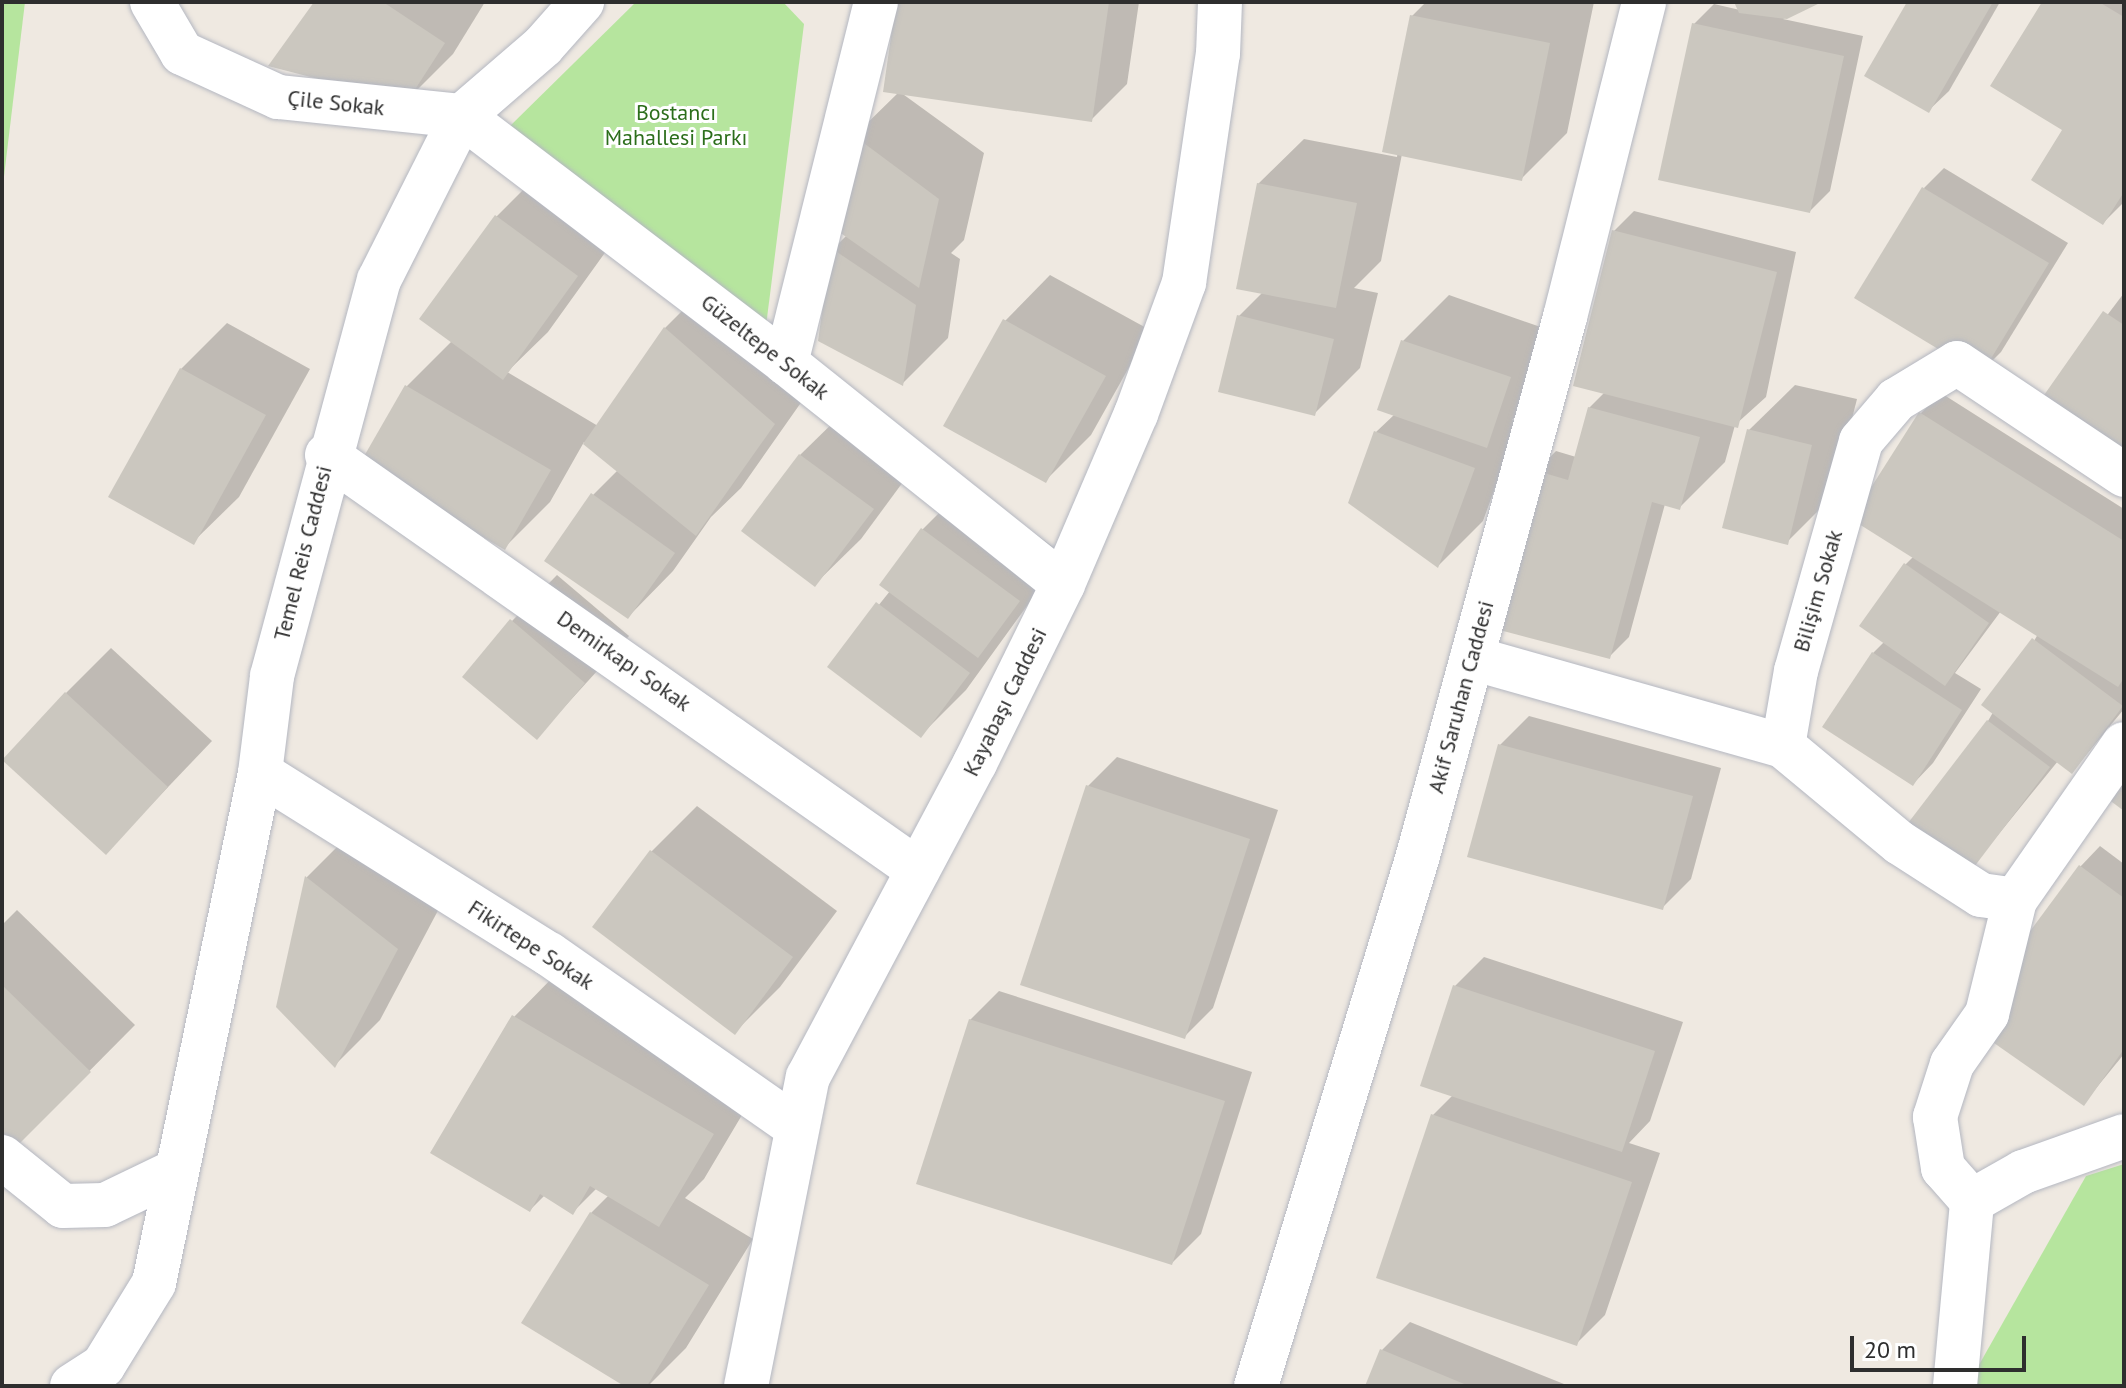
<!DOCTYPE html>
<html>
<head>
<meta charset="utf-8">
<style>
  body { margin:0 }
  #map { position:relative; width:2126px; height:1388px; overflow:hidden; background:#efe9e1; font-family:"PT Sans",sans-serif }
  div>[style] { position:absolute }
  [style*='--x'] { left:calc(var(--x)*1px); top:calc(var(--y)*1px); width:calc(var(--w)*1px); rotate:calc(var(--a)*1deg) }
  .green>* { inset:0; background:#b6e59e }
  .shadow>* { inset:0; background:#0003 }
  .building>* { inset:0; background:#cbc7bf }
  .roads { filter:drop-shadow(0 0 2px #b4b7c1) drop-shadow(0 0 2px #b4b7c1) }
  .street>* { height:44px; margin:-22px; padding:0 22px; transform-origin:22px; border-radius:22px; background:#fff }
  .secondary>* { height:44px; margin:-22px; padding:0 22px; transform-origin:22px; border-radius:22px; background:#fff }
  span { translate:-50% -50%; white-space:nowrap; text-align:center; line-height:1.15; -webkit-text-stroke:6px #fff; paint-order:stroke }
  .street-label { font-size:22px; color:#2e2e2e }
  .park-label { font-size:22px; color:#2c6e1b }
  .frame { position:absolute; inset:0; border:4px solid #2e2e2e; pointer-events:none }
  .scale { position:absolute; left:1850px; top:1336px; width:176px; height:36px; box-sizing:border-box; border:4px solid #2e2e2e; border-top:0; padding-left:10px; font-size:24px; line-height:28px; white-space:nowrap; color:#2e2e2e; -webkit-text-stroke:6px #fff; paint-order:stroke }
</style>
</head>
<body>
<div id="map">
  <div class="green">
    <div style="clip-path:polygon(2px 2px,25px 2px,2px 193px)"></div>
    <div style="clip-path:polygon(636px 2px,783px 2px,804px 24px,763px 350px,510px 126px)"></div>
    <div style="clip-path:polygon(2124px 1164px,2124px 1386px,1967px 1386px,2086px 1176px)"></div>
  </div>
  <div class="shadow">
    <div style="clip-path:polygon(316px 2px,485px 2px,453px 54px,407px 100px)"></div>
    <div style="clip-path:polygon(898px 2px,1139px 2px,1127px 84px,1091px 120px,900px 92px,984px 153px,964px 240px,951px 253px,960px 259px,948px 338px,903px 383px,833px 249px,847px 235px,854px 136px,899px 92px)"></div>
    <div style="clip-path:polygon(1426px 2px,1594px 2px,1567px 133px,1521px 179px,1402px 154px,1381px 261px,1354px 288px,1378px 293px,1360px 368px,1314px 414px,1239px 316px,1263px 292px,1258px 184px,1304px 139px,1397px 157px,1412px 16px)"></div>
    <div style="clip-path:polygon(1736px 2px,1818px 2px,1783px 19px,1863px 36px,1830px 191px,1810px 211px,1694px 24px,1714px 4px,1740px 10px)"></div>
    <div style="clip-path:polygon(1910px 2px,2000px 2px,1949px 91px,1928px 111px)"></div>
    <div style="clip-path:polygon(2044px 2px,2124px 2px,2124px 202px,2103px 223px,2065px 130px)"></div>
    <div style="clip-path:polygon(1944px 168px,2068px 243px,2001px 352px,1981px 372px,1924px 188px)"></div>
    <div style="clip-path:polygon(542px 171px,622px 229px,548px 332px,507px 372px,598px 426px,665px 328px,710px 283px,819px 377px,741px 488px,711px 517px,673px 571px,628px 617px,593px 495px,618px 470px,584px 442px,550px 502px,504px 548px,361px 464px,407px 386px,452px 341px,496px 217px)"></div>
    <div style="clip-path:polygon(1634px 211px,1796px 252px,1766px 397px,1735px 425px,1725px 462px,1680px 507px,1665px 504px,1629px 637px,1609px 657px,1536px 471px,1556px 451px,1576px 457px,1589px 408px,1605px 392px,1614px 231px)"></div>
    <div style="clip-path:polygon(1050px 275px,1150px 330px,1091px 435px,1045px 481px,1005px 321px)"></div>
    <div style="clip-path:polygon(2124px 293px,2124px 468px,2037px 408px)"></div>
    <div style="clip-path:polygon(1449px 295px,1555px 332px,1532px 400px,1512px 420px,1519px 422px,1483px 521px,1438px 566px,1376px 432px,1395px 414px,1403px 341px)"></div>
    <div style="clip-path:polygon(227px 323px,310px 369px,239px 497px,193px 542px,181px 369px)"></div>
    <div style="clip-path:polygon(1795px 385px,1857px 399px,1832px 497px,1787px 542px,1749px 430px)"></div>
    <div style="clip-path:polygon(1941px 393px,2124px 509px,2124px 709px,2072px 772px,2058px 761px,1968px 872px,1988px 721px,2038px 634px,2001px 611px,1955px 673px,1981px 689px,1933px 763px,1913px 784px,1873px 653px,1885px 641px,1906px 564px,1914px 556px,1853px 518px,1921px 413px)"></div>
    <div style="clip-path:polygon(846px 410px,917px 463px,861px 539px,815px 584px,800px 455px)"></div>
    <div style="clip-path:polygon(968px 484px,1064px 555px,966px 690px,921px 735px,830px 666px,890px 591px,882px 585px,923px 529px)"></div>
    <div style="clip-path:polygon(557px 575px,629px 636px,537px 737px,512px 621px)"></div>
    <div style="clip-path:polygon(111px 648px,212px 741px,106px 852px,66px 693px)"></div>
    <div style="clip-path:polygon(1529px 716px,1721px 768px,1691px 879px,1662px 908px,1500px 745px)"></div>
    <div style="clip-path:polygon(1117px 757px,1278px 810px,1213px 1008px,1184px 1037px,1088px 786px)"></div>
    <div style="clip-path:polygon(697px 806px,837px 911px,780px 987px,735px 1032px,595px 927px,652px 851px)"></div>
    <div style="clip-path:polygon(352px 832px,442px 903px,380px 1020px,335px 1065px,278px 1007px,307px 877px)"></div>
    <div style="clip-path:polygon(2100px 846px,2124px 864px,2124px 1054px,2084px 1103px,2080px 867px)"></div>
    <div style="clip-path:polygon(17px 910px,135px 1025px,17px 1144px,2px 1129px,2px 925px)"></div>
    <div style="clip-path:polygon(1484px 957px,1683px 1022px,1650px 1121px,1629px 1143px,1660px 1153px,1605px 1315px,1576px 1344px,1433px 1115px,1453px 1095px,1455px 986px)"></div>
    <div style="clip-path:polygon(559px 971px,758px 1088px,704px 1179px,685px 1198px,753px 1239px,686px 1348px,648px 1386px,628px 1386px,591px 1213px,609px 1195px,597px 1188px,573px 1212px,545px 1195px,530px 1210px,514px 1017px)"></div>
    <div style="clip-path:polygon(999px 991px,1252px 1072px,1201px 1234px,1172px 1263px,970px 1020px)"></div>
    <div style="clip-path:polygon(1410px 1322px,1569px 1386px,1367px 1386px,1381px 1351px)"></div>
  </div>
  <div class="building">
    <div style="clip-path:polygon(314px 2px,383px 2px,445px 43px,407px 102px,268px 66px)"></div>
    <div style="clip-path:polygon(896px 2px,1109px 2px,1092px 122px,883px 92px)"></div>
    <div style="clip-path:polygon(1734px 2px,1822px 2px,1787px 19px,1739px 13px)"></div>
    <div style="clip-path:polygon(1907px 2px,1993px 2px,1929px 113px,1864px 76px)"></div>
    <div style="clip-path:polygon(2042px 2px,2099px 2px,2124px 17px,2124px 192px,2103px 225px,2031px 180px,2062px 130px,1990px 86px)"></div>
    <div style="clip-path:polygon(1410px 15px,1550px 43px,1522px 181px,1382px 152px)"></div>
    <div style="clip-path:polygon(1692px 23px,1844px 56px,1810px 213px,1658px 180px)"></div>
    <div style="clip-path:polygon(853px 135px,939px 199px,919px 288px,832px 227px)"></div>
    <div style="clip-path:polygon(1257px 183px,1357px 203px,1336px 308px,1236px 289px)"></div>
    <div style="clip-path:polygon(1922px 187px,2049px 263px,1981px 375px,1854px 298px)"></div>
    <div style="clip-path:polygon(495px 215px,578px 276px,503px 380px,419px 319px)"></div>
    <div style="clip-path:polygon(1612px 230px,1777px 272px,1738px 428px,1573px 386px)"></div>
    <div style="clip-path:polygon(831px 248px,916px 305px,903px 386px,818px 341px)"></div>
    <div style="clip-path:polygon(2103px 311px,2124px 325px,2124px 471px,2035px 408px)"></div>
    <div style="clip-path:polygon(1237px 315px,1334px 339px,1315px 416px,1218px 392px)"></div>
    <div style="clip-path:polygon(1003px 319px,1106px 376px,1046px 483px,943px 426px)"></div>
    <div style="clip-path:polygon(664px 327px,775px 424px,696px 536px,583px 444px)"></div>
    <div style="clip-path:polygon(1401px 340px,1511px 377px,1487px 448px,1377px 410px)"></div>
    <div style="clip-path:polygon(180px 368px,266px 415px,194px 545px,108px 497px)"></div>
    <div style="clip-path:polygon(405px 385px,551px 470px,505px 550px,359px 465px)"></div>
    <div style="clip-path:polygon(1588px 407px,1700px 437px,1680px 510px,1652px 502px,1610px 659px,1492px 628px,1534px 470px,1568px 480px)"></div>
    <div style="clip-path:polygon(1919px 412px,2124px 541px,2124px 678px,2118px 687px,1851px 519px)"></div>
    <div style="clip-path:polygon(1747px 429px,1812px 445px,1788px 545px,1722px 528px)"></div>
    <div style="clip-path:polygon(1374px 431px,1475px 468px,1438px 568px,1348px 503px)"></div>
    <div style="clip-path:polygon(799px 454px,874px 509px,815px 587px,741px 531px)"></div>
    <div style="clip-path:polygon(591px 493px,675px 553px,628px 619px,544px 561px)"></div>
    <div style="clip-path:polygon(921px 528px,1020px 601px,978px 658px,879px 585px)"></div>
    <div style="clip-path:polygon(1904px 563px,1989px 623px,1945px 686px,1859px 626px)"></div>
    <div style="clip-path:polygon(876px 602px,970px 673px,921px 738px,827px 667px)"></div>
    <div style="clip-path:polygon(510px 619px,585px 683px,537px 740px,462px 677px)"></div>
    <div style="clip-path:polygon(2032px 638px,2123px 706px,2072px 774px,1981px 705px)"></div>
    <div style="clip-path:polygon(1872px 652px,1962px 710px,1913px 786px,1822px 727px)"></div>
    <div style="clip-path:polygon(65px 692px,168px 787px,106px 855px,2px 760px)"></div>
    <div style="clip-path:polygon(1987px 720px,2050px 767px,1968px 875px,1905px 827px)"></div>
    <div style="clip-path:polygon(1498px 744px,1693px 796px,1663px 910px,1467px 857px)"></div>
    <div style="clip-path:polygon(2124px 779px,2124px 811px,2108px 799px)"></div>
    <div style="clip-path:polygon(1086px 785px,1250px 839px,1185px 1039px,1020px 985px)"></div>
    <div style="clip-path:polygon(650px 850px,793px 957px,735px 1035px,592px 927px)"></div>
    <div style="clip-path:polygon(2079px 865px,2124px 898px,2124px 1049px,2084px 1106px,1994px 1043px,2002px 969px)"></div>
    <div style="clip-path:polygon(305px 876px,398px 949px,335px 1068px,276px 1007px)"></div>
    <div style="clip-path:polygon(2px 985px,91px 1072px,17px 1146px,2px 1132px)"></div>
    <div style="clip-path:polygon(1453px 985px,1655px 1051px,1622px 1152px,1420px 1086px)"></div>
    <div style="clip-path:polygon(512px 1015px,714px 1134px,659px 1227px,590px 1186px,573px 1215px,540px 1194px,530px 1212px,430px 1153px)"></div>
    <div style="clip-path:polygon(969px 1019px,1225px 1101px,1172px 1265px,916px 1184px)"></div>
    <div style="clip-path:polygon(1431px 1114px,1632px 1182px,1577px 1346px,1376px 1278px)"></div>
    <div style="clip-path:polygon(590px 1212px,709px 1285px,647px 1386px,624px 1386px,521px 1323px)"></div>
    <div style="clip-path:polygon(1380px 1349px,1469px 1386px,1365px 1386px)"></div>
  </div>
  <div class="roads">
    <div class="street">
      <div style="--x:152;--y:2;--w:59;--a:59.5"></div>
      <div style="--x:182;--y:53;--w:106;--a:24.6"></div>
      <div style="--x:278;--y:97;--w:185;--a:5.9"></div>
      <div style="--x:462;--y:116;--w:407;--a:37.3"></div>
      <div style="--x:786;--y:363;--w:354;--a:38.6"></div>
      <div style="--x:786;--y:363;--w:372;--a:-76"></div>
      <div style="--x:327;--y:455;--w:722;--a:35.08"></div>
      <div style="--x:1472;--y:658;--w:323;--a:15.8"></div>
      <div style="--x:1783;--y:746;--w:152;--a:39.7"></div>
      <div style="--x:1900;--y:843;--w:96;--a:32.7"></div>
      <div style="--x:1981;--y:895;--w:34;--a:8"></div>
      <div style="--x:2015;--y:900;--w:117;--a:103.8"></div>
      <div style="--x:1987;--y:1014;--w:61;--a:125"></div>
      <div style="--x:1952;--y:1064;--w:56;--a:107.8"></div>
      <div style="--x:1935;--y:1117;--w:52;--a:81.1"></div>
      <div style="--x:1943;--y:1168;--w:44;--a:48.7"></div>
      <div style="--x:1972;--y:1201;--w:59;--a:-29.6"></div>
      <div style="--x:2023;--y:1172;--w:107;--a:-19.6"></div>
      <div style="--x:1783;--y:746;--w:76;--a:-80.2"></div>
      <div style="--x:1796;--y:671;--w:239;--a:-74.2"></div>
      <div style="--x:1861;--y:441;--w:54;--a:-49.5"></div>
      <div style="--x:1896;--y:400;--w:71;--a:-31.2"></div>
      <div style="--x:1957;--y:363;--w:201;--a:33.8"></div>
      <div style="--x:260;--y:773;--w:341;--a:32.1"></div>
      <div style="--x:549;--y:954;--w:302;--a:35"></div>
      <div style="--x:2015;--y:900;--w:190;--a:-55.1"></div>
      <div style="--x:2;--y:1157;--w:78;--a:38.8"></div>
      <div style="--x:63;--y:1206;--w:42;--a:-1.4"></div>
      <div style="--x:105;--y:1205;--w:76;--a:-25.6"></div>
      <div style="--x:72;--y:1386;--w:37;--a:-33"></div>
      <div style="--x:103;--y:1366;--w:97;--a:-58.4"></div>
      <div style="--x:154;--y:1283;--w:521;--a:-78.26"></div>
      <div style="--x:260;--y:773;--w:98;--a:-82.9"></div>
      <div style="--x:272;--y:676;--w:410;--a:-74.9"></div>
      <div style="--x:379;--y:280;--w:184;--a:-63.2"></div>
      <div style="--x:462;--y:116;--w:107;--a:-40.8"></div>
      <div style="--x:543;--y:46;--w:59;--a:-48.4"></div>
      <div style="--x:746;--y:1386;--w:315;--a:-78.7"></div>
      <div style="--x:808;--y:1077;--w:356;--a:-62"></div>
      <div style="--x:975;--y:763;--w:199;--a:-63.8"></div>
      <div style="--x:1063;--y:584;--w:185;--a:-66.8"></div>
      <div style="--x:1136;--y:414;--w:140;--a:-69.9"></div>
      <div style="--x:1184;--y:283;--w:232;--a:-81.6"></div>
      <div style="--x:1218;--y:54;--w:52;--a:-87.8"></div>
      <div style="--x:1955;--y:1386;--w:186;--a:-84.7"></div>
    </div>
    <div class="secondary">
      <div style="--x:1256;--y:1386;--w:551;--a:-73.01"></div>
      <div style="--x:1417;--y:859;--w:562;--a:-74.73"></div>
      <div style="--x:1565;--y:317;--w:325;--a:-75.9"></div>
    </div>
  </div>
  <div class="street-label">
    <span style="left:336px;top:103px;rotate:6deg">Çile Sokak</span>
    <span style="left:765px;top:347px;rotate:38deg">Güzeltepe Sokak</span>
    <span style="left:303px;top:553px;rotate:-76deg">Temel Reis Caddesi</span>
    <span style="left:1818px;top:591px;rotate:-74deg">Bilişim Sokak</span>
    <span style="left:624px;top:661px;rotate:35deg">Demirkapı Sokak</span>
    <span style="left:1461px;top:697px;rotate:-75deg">Akif Saruhan Caddesi</span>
    <span style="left:1005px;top:702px;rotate:-64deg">Kayabaşı Caddesi</span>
    <span style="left:531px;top:945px;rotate:33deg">Fikirtepe Sokak</span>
  </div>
  <div class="park-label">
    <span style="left:676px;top:125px">Bostancı<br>Mahallesi Parkı</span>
  </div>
  <div class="frame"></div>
  <div class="scale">20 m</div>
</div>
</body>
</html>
